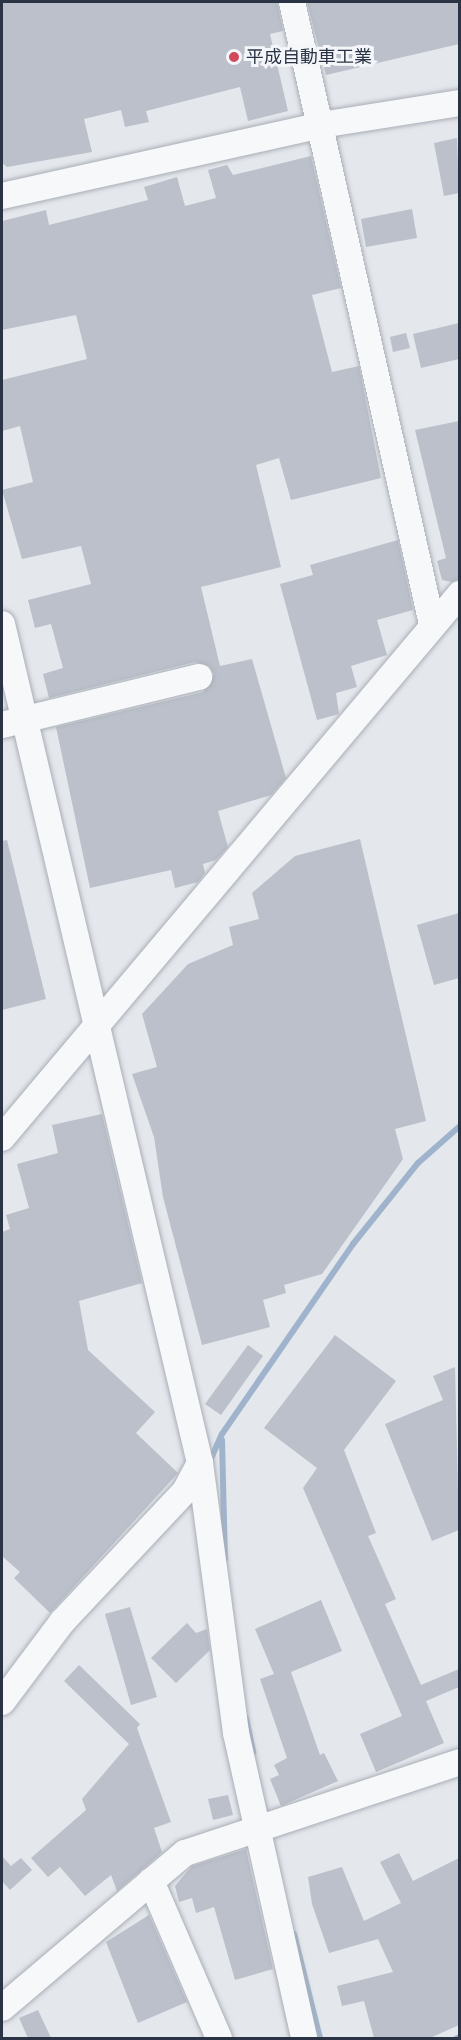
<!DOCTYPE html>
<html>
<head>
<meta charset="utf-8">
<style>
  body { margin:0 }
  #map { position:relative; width:461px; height:2040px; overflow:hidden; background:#e4e7ec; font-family:"Space Grotesk","Noto Sans JP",sans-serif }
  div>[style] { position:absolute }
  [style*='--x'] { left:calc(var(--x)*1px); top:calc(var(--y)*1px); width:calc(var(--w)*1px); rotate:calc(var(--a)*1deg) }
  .stream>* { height:6px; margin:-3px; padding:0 3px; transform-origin:3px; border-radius:3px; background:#9fb4cc }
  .building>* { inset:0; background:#bbc0ca }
  .roads { filter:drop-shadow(0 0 2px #a9aeb7) drop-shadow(0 0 2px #a9aeb7) }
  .minor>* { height:26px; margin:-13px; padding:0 13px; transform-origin:13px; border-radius:13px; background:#f7f8fa }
  .dots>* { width:16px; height:16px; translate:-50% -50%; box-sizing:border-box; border:3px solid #f4f6f9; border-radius:50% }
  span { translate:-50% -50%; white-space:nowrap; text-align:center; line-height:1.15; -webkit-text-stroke:6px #f4f6f9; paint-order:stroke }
  .poi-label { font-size:18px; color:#2b3445 }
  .left { translate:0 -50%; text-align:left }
  .frame { position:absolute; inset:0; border:3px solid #2b3445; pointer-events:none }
</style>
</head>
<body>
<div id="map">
  <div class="stream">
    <div style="--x:222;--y:1440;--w:119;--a:88.6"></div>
    <div style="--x:209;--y:1463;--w:32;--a:-66"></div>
    <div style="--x:222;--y:1434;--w:231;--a:-55.4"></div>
    <div style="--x:353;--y:1244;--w:104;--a:-51.3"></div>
    <div style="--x:418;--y:1163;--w:56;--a:-41.4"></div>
    <div style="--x:246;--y:1718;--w:35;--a:78"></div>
    <div style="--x:294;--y:1934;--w:107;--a:76"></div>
    <div style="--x:457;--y:2038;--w:3;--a:-18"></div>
  </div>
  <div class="building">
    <div style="clip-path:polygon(2px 2px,277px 2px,283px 31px,270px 34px,288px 111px,248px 121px,240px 87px,146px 111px,149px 122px,125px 127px,121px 110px,84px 119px,92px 152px,7px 167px,2px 163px)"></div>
    <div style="clip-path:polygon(307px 2px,459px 2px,459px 44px,326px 75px)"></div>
    <div style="clip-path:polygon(457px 138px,459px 193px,444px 196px,434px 143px)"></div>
    <div style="clip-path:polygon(311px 156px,341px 288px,312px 295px,332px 372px,359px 366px,381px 478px,291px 500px,279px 458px,256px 465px,281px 567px,201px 587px,220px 666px,252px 659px,286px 778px,271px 795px,218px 811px,228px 847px,216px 860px,203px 864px,205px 873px,198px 882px,175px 888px,171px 870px,90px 888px,56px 727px,203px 692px,214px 674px,209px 666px,195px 662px,49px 698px,43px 674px,63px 668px,51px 624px,35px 628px,28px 600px,91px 584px,81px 546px,22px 559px,2px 490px,33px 482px,20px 426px,2px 431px,2px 380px,87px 359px,76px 315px,2px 330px,2px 221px,46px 210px,49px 225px,148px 200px,144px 187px,177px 177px,185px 206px,216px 198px,208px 170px,227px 165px,233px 175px)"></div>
    <div style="clip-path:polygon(412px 209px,417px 238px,366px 247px,361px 219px)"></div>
    <div style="clip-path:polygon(459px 323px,459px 359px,421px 368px,413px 334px)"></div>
    <div style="clip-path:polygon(406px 333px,410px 348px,393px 352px,390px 337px)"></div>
    <div style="clip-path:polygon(459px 421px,459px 579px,452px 582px,442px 580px,437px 561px,446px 558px,415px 430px)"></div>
    <div style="clip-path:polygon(398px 540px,413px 610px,377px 620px,387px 655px,351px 666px,357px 687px,336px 693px,339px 714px,317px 720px,280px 584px,313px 575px,310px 565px)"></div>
    <div style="clip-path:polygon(360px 839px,426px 1121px,395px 1129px,403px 1159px,322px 1274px,284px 1285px,286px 1293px,263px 1300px,270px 1327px,202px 1345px,163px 1197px,154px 1137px,132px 1074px,157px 1067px,142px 1014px,188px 964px,233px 945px,229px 927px,259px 919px,252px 893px,295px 856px)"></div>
    <div style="clip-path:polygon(7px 840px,46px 999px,2px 1010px,2px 841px)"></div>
    <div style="clip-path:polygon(459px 913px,459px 978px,434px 985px,417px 925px)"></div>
    <div style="clip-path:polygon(102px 1114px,142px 1283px,79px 1301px,88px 1350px,155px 1412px,136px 1433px,178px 1473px,50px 1613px,14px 1578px,20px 1572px,2px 1556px,2px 1232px,10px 1229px,6px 1215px,29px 1208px,17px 1164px,58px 1153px,52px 1125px)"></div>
    <div style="clip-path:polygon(335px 1335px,396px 1381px,344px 1450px,376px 1533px,368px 1536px,396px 1599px,385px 1604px,421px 1685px,459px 1669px,459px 1687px,426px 1701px,444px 1743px,376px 1772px,360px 1734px,402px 1716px,303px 1488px,317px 1468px,264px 1428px)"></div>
    <div style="clip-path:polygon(248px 1345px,263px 1356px,221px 1415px,205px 1404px)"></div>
    <div style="clip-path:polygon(455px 1367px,459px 1530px,432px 1541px,385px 1424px,443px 1400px,433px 1376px)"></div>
    <div style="clip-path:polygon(321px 1600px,342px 1651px,291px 1672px,320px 1755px,324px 1753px,338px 1781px,281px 1806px,270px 1779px,279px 1775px,274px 1765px,287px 1758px,260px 1679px,274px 1674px,255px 1629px)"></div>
    <div style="clip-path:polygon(130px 1607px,157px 1697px,131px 1705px,105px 1614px)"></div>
    <div style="clip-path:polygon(187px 1623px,196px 1633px,207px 1629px,210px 1650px,176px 1683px,151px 1658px)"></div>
    <div style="clip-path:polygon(79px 1665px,140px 1724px,137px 1728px,171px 1822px,154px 1828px,162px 1852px,157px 1857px,117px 1891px,111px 1875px,85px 1896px,60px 1867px,48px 1877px,31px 1858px,86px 1810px,82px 1799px,129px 1744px,64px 1681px)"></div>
    <div style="clip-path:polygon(228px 1795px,233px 1815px,213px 1820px,208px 1799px)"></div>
    <div style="clip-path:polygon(246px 1849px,273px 1969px,235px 1980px,214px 1907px,196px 1913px,192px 1898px,179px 1902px,175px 1886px,192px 1866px)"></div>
    <div style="clip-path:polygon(399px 1853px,413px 1881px,459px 1858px,459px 2025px,430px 2038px,374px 2038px,364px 2001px,342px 2006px,337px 1986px,393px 1972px,378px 1939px,329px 1953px,312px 1904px,308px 1877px,342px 1867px,364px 1921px,401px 1903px,380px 1862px)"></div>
    <div style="clip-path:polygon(2px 1856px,11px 1866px,21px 1858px,32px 1870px,10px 1890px,2px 1881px)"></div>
    <div style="clip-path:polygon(149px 1915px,187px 2002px,138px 2023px,106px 1942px)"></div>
    <div style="clip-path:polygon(38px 2010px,51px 2038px,28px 2038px,19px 2018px)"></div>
  </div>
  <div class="roads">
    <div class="minor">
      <div style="--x:292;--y:2;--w:638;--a:77.32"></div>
      <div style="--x:2;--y:196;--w:327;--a:-12.5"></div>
      <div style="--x:321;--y:125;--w:141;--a:-9"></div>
      <div style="--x:2;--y:624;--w:862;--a:76.72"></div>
      <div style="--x:200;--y:1463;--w:272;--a:82.4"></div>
      <div style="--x:236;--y:1733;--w:312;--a:77.4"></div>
      <div style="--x:2;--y:725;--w:203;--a:-13.7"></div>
      <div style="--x:2;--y:1138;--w:711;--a:-49.91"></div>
      <div style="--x:2;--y:1702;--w:100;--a:-53.1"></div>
      <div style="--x:62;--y:1622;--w:180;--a:-46.8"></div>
      <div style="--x:185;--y:1491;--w:32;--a:-62"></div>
      <div style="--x:151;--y:1881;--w:171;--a:66.6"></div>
      <div style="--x:2;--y:2008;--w:240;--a:-40.3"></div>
      <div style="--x:185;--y:1853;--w:290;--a:-18.3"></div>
    </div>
  </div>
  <div class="dots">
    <div style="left:234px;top:57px;background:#d1495b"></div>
  </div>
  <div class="poi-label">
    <span class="left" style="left:246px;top:57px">平成自動車工業</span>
  </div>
  <div class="frame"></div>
</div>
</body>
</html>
